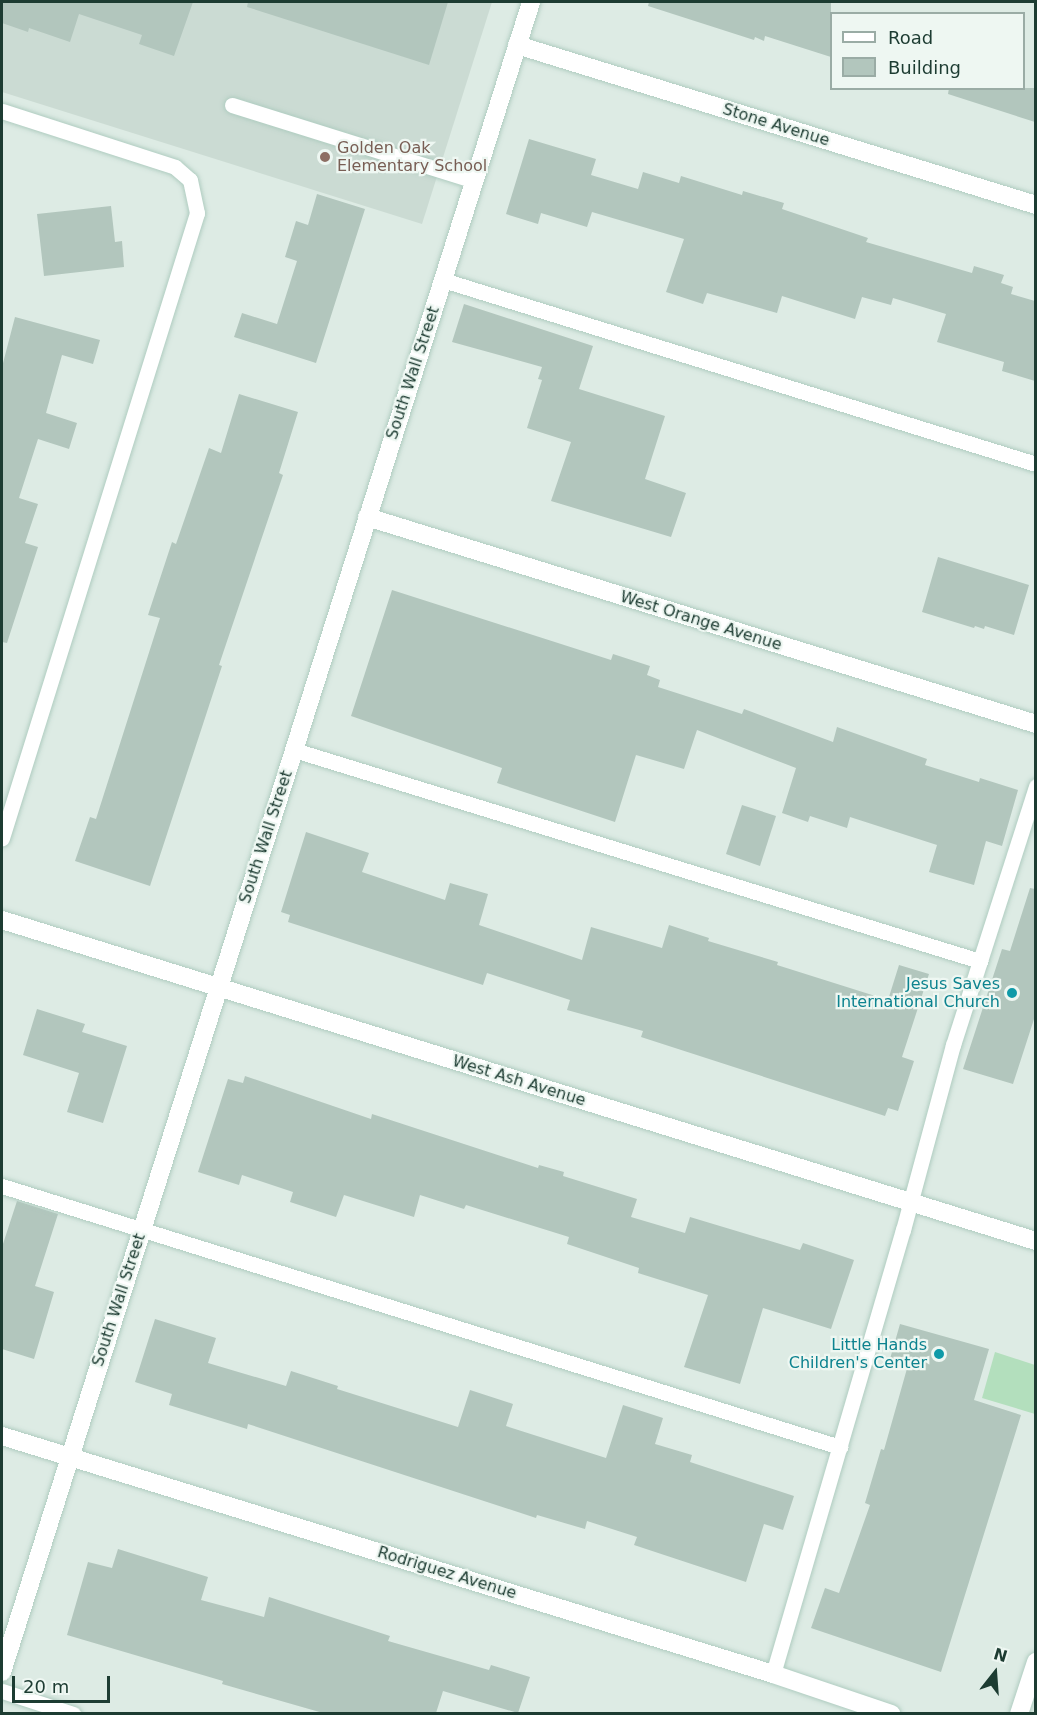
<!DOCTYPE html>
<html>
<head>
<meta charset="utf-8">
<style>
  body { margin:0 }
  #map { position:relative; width:1037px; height:1715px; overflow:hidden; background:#ddebe4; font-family:"DejaVu Sans",sans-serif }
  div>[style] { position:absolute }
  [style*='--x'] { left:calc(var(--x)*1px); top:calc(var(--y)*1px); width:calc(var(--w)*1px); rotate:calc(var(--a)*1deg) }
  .built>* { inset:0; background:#cbdbd3 }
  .green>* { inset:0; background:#b3dfbd }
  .building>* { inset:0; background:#b2c6bd }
  .roads { filter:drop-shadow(0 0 2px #afccc0) drop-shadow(0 0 2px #afccc0) }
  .service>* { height:15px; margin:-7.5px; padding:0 7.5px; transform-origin:7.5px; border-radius:7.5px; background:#fff }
  .minor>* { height:18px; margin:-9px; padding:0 9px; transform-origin:9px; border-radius:9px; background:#fff }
  .secondary>* { height:18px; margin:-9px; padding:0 9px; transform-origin:9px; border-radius:9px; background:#fff }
  .dots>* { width:16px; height:16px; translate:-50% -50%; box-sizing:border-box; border:3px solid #eef7f2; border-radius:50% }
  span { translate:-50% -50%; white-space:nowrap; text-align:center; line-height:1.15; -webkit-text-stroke:4.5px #eef7f2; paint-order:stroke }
  .street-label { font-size:16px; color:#1d3c32 }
  .education-label { font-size:16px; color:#785e54 }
  .left { translate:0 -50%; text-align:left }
  .culture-label { font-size:16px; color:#0d838f }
  .right { translate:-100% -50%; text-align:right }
  .frame { position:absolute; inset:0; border:3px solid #1d3c32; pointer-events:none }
  .legend { position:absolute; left:830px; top:12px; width:195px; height:78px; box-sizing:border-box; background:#eef7f2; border:2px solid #9aaca5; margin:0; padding:8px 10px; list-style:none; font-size:18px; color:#1d3c32 }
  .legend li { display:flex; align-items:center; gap:12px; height:30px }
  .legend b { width:30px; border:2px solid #9aaca5 }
  .north { position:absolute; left:965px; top:1643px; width:60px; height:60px; -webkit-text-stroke:4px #eef7f2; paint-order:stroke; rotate:17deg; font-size:16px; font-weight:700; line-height:24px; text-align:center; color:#1d3c32 }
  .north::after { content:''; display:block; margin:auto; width:21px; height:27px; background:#1d3c32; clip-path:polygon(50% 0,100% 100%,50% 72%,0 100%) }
  .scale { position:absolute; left:12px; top:1676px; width:98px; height:27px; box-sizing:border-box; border:3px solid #1d3c32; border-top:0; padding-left:8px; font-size:18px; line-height:21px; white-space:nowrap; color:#1d3c32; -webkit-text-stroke:4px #eef7f2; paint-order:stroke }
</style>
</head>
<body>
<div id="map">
  <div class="built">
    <div style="clip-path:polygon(2px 2px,492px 2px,422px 224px,2px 92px)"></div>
  </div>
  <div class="green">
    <div style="clip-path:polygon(995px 1352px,1035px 1365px,1035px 1414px,982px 1398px)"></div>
  </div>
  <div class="building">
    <div style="clip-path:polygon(2px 2px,193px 2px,174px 56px,139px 44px,142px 35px,79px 14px,70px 42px,29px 28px,28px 32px,2px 23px)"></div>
    <div style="clip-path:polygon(248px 2px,448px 2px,429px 65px,247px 7px)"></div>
    <div style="clip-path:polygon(649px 2px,831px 2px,831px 57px,765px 36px,764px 41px,755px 37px,754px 40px,648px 6px)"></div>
    <div style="clip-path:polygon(949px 88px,1035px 88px,1035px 122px,948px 94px)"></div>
    <div style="clip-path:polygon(529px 139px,596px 159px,591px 175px,638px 189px,643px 172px,679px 183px,681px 176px,742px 195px,743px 191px,784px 203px,782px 209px,868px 238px,866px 242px,972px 273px,974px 266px,1004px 275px,1001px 283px,1013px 287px,1011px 294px,1035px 301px,1035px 381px,1002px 371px,1004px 362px,937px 342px,946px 314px,893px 298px,891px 305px,862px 297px,855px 319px,782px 296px,777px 313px,707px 293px,703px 304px,666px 292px,684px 239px,592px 212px,587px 227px,541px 213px,538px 224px,506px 214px)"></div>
    <div style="clip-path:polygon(317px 194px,365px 209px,316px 363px,234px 337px,242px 313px,277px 324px,297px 261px,285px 257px,296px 221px,308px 225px)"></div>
    <div style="clip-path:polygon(111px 206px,115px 242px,122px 241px,124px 267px,44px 276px,37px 214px)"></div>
    <div style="clip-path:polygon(464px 304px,593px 346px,579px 389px,665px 416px,645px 479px,686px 493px,671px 537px,551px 501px,571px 442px,527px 428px,542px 380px,538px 379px,542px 367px,452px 342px)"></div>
    <div style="clip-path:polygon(15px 317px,100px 340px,93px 364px,62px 355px,46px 413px,77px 423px,69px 449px,38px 439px,19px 498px,38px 504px,25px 543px,38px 547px,7px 643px,2px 642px,2px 367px)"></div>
    <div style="clip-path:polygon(239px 394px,298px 412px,279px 473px,283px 475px,219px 665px,222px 666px,150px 886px,75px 861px,90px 817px,96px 819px,160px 618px,148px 615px,172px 542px,176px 544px,209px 448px,221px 453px)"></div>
    <div style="clip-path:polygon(938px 557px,1029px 585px,1014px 635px,985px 626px,984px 629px,975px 626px,974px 628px,922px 612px)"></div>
    <div style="clip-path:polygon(392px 590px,611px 660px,613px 654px,650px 666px,647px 675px,660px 680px,658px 687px,742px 714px,744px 709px,833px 742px,837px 727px,927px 759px,925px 765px,979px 782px,980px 778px,1018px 790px,1002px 846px,986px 841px,974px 885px,929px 872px,937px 845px,850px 817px,847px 828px,810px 816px,808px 822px,782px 813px,796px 768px,697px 730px,684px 769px,636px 755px,615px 822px,497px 783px,502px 768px,351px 716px)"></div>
    <div style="clip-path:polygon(742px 805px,776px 816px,760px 866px,726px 854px)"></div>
    <div style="clip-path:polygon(306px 832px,369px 853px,362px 872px,445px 900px,450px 883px,488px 894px,479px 925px,582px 960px,591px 927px,662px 948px,669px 925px,709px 938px,708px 941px,778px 962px,777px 965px,888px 1000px,899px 965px,929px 974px,902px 1057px,914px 1061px,898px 1111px,888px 1108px,885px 1116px,641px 1037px,643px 1031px,567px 1010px,570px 1000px,487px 973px,483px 985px,288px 922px,290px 915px,281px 912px)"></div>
    <div style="clip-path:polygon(1030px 888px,1035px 889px,1035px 1016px,1013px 1084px,963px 1069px,1002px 949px,1010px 951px)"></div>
    <div style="clip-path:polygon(37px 1009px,85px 1024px,82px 1032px,127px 1046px,103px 1123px,67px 1112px,79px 1073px,23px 1055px)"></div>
    <div style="clip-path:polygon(245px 1076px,371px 1119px,372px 1114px,538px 1168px,539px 1165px,564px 1172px,563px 1176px,637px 1199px,631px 1217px,685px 1233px,690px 1217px,800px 1250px,803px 1243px,854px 1260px,831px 1329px,763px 1308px,740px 1384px,684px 1367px,708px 1295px,638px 1273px,639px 1268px,567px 1244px,569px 1237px,466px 1205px,464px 1209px,420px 1195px,414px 1217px,344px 1195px,336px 1217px,290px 1202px,293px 1192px,242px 1175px,239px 1185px,198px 1172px,228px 1079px,243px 1083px)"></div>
    <div style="clip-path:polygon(17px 1201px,58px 1214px,35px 1286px,54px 1292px,34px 1359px,2px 1349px,2px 1247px)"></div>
    <div style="clip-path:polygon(155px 1319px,216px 1338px,208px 1363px,286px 1386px,291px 1371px,338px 1386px,337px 1389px,458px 1427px,470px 1390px,513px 1404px,506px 1426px,606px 1458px,623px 1405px,663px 1418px,655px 1444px,692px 1455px,690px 1462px,794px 1496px,783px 1530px,764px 1524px,746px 1582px,634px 1545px,637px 1537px,587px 1521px,585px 1529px,537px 1515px,536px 1518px,248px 1424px,247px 1429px,169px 1405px,172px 1394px,135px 1382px)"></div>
    <div style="clip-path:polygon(900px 1324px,989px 1349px,974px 1400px,1021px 1415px,941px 1672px,811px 1628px,825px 1588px,839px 1593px,870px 1505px,865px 1503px,881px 1449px,884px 1450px,908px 1365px,890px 1359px)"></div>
    <div style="clip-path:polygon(118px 1549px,208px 1577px,201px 1600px,264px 1617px,269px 1597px,390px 1636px,388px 1641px,489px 1670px,491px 1665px,530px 1677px,518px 1713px,443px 1691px,436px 1713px,323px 1713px,222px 1684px,223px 1681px,67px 1635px,88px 1562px,112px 1568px)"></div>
  </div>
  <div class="roads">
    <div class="service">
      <div style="--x:232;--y:105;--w:254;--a:17.4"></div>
      <div style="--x:2;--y:111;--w:182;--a:17.9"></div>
      <div style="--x:175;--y:167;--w:20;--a:41"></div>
      <div style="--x:190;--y:180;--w:34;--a:78"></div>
      <div style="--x:197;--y:213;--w:655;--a:107.33"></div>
      <div style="--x:443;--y:280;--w:621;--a:17.24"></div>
      <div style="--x:294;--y:750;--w:718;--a:17.1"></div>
      <div style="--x:2;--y:1186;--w:878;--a:17.3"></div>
      <div style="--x:773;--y:1674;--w:463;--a:-73.7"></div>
      <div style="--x:903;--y:1230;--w:192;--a:-74.9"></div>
      <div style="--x:953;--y:1045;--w:272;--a:-72.2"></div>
      <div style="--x:2;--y:1691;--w:75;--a:17.9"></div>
    </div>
    <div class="minor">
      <div style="--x:517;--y:45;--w:543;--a:17.13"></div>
      <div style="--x:367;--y:517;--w:700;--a:17.19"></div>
      <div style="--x:2;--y:920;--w:1083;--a:17.25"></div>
      <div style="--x:2;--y:1436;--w:807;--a:17.15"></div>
      <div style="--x:773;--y:1674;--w:125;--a:18.7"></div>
      <div style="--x:2;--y:1672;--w:1752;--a:-72.42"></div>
    </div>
    <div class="secondary">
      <div style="--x:1019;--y:1714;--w:55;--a:-71.9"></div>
    </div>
  </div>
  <div class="dots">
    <div style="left:325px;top:157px;background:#8d6e63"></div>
    <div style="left:1012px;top:993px;background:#0f9aa8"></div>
    <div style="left:939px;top:1354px;background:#0f9aa8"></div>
  </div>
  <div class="street-label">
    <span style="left:776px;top:125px;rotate:17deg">Stone Avenue</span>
    <span style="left:413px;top:373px;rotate:-72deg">South Wall Street</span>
    <span style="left:701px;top:621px;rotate:17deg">West Orange Avenue</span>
    <span style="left:266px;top:837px;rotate:-72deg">South Wall Street</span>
    <span style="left:519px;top:1081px;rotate:17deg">West Ash Avenue</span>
    <span style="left:119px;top:1300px;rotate:-72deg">South Wall Street</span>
    <span style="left:447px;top:1573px;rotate:17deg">Rodriguez Avenue</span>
  </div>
  <div class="education-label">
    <span class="left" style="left:337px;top:157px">Golden Oak<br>Elementary School</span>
  </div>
  <div class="culture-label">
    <span class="right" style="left:1000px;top:993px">Jesus Saves<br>International Church</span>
    <span class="right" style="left:927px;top:1354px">Little Hands<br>Children's Center</span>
  </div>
  <div class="frame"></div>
  <ul class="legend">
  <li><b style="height:8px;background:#fff"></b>Road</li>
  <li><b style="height:16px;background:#b2c6bd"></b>Building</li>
  </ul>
  <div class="north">N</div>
  <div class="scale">20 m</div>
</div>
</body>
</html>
